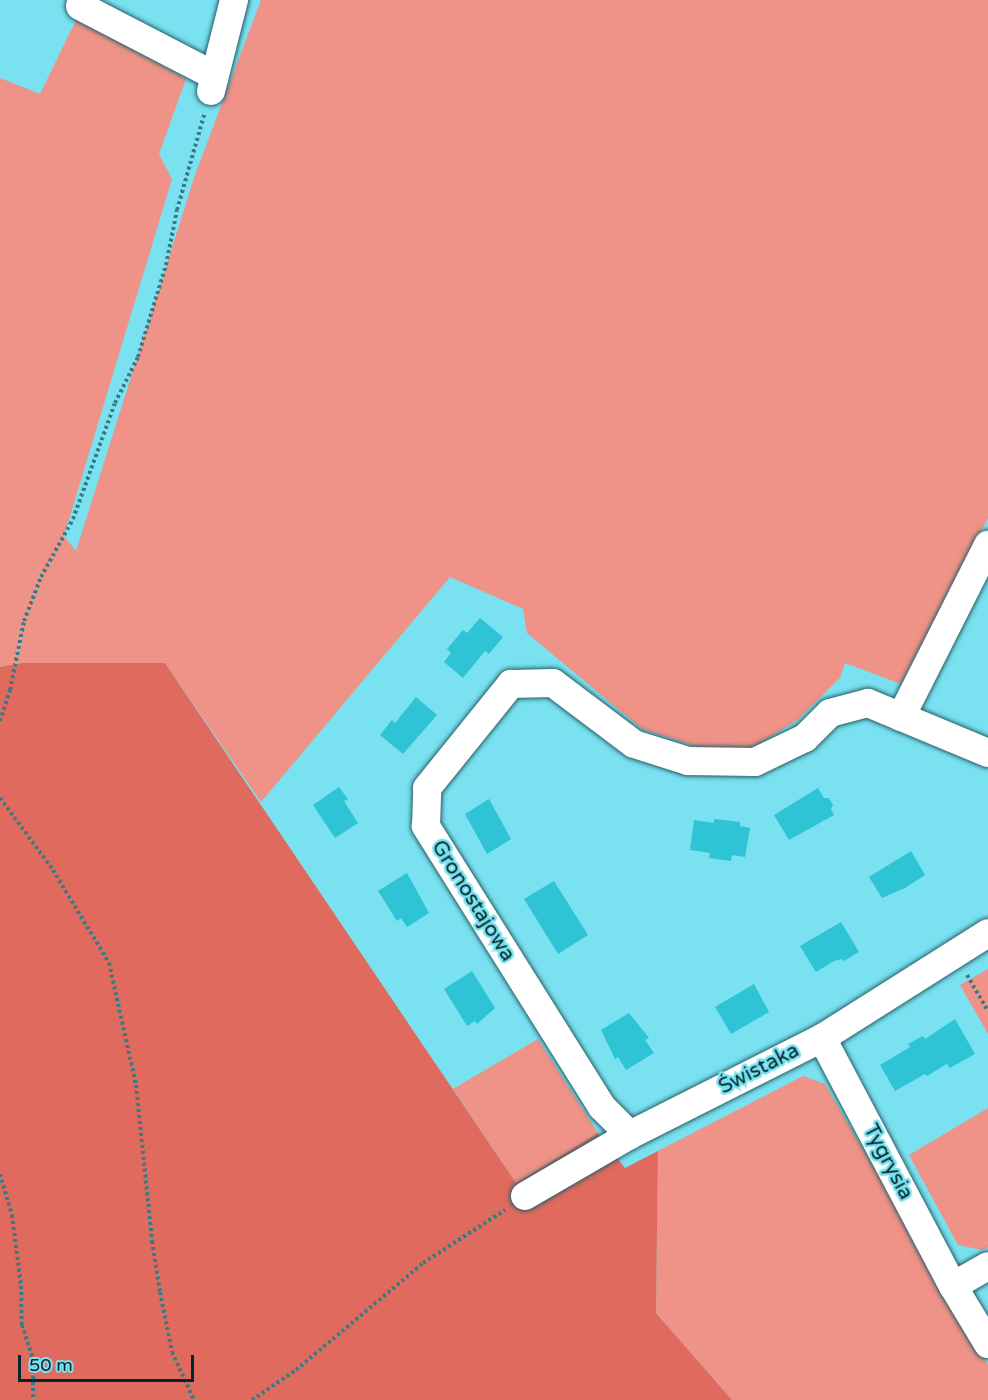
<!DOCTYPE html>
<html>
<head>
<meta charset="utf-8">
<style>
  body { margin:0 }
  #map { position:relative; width:988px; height:1400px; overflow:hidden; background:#79e1f0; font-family:"Varela Round",sans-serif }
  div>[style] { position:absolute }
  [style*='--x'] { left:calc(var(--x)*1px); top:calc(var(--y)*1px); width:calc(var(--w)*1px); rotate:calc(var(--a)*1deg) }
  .green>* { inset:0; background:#ef9287 }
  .forest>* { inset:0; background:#e06a5e }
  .building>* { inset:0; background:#2ec3d5 }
  .path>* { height:4px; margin-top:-2px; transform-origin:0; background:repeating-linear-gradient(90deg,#397b84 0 3px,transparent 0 6px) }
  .roads { filter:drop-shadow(0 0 2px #275f67) drop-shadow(0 0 2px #275f67) }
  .minor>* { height:28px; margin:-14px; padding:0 14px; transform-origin:14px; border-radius:14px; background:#fff }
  span { translate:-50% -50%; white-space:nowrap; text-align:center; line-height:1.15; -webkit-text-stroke:5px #79e1f0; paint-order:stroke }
  .street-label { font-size:21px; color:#04272b }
  .scale { position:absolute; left:18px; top:1355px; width:176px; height:27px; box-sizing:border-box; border:3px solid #04272b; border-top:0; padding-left:8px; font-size:18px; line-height:21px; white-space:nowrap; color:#04272b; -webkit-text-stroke:4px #79e1f0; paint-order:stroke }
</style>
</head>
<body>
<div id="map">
  <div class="green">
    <div style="clip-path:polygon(261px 0,988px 0,988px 518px,901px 684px,845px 663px,840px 678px,796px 721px,752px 748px,697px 747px,642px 729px,527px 633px,523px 609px,450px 577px,261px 802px,165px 663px,22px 663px,0 667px,0 78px,40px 94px,77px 18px,186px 79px,159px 154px,172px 179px,64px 536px,76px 551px,195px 175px)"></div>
    <div style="clip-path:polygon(988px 969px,988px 1034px,960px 985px)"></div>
    <div style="clip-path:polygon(538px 1039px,598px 1133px,516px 1183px,453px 1089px)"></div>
    <div style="clip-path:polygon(803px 1076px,825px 1084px,988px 1365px,988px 1400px,732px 1400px,656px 1313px,658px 1151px)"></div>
    <div style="clip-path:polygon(988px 1108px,988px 1247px,982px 1250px,958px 1245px,909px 1155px)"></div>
  </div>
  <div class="forest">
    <div style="clip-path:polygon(22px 663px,165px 663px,516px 1183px,598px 1133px,625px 1168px,658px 1151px,656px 1313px,732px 1400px,0 1400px,0 667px)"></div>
  </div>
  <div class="building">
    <div style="clip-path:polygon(480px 618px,503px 637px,489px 654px,485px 651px,463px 678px,444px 662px,451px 653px,447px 649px,463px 630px,467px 633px)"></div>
    <div style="clip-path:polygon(416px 697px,437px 715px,403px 754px,380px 735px,392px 720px,395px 723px)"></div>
    <div style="clip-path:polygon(339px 787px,348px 799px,344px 801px,358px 823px,335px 838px,313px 805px)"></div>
    <div style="clip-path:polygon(818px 788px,824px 798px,829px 798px,833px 805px,831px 809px,834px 815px,789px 840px,774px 815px)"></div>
    <div style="clip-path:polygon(489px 799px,511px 839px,487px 854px,465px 814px)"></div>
    <div style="clip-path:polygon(714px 819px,740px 822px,740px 826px,750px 828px,745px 857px,732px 855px,731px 861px,709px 858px,710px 853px,690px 850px,694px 820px,714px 823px)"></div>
    <div style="clip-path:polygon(911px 851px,925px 875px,905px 888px,882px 898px,869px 877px)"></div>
    <div style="clip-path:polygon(407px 873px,429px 913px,407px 927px,401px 918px,397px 921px,378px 891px)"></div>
    <div style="clip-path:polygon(554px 881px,588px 935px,558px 954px,524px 899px)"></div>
    <div style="clip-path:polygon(841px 922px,859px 952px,844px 961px,842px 959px,834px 961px,816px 972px,800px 946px)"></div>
    <div style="clip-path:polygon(472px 971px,495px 1008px,477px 1024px,475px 1021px,467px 1026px,444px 989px)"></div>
    <div style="clip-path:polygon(754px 984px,769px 1012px,731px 1034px,715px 1007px)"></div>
    <div style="clip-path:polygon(629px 1013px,649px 1038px,645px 1040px,654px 1053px,626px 1070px,618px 1057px,615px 1059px,601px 1030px)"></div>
    <div style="clip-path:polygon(955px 1019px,975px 1054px,950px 1068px,947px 1064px,927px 1076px,925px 1074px,895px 1091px,880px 1065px,910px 1047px,908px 1044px,923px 1036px,925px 1039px)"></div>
  </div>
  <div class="path">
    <div style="--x:0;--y:721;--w:33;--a:-72"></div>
    <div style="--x:10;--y:690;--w:70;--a:-78.5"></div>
    <div style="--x:24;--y:621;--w:47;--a:-68.9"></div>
    <div style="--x:41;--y:577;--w:66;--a:-61.1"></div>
    <div style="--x:73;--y:519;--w:123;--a:-70.1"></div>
    <div style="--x:115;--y:403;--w:51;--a:-63.4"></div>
    <div style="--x:138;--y:357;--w:96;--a:-73.1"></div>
    <div style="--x:166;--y:265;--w:56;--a:-78.7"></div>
    <div style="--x:177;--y:210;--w:99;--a:-74.1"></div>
    <div style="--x:0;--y:798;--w:89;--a:53.6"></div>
    <div style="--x:53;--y:870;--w:109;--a:58.9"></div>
    <div style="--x:109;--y:963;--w:125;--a:77.5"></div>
    <div style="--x:136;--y:1085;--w:157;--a:84.1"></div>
    <div style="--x:152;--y:1241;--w:52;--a:81.1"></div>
    <div style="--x:160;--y:1292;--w:61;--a:78.7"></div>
    <div style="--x:172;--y:1352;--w:53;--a:65.4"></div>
    <div style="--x:967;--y:975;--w:42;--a:59.7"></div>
    <div style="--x:0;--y:1174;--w:43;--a:73.7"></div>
    <div style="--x:12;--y:1215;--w:72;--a:82.8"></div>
    <div style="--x:21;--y:1286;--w:39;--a:89"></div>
    <div style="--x:22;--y:1325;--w:35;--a:72"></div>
    <div style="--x:33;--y:1358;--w:42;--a:90"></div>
    <div style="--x:252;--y:1400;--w:53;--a:-34.3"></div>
    <div style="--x:296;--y:1370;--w:166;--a:-40.1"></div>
    <div style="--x:423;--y:1263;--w:98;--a:-32.9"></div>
  </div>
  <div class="roads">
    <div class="minor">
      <div style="--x:80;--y:6;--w:150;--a:27.4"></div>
      <div style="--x:211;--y:91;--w:94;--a:-75.8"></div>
      <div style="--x:901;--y:717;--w:193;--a:-63.2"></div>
      <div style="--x:822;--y:1038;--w:280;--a:62.2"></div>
      <div style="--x:953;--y:1286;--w:68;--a:58.9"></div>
      <div style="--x:630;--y:1135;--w:40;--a:-135"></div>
      <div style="--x:602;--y:1107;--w:332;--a:-122.1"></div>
      <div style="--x:426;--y:826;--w:38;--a:-88"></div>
      <div style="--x:427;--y:788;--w:134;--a:-51.1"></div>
      <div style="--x:511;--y:684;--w:42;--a:-1.4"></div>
      <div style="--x:553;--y:683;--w:101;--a:37"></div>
      <div style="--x:634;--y:744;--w:57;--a:17.5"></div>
      <div style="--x:688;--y:761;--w:67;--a:0.9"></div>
      <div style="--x:755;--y:762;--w:55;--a:-25.6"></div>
      <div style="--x:805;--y:738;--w:35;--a:-45"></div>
      <div style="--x:830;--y:713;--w:39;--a:-15"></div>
      <div style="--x:868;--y:703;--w:130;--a:22.6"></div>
      <div style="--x:525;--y:1196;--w:121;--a:-30.2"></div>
      <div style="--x:630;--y:1135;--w:215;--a:-26.8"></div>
      <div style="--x:822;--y:1038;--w:196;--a:-32.3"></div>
      <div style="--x:953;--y:1286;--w:40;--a:-29.7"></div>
    </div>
  </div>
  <div class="street-label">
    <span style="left:473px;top:901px;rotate:58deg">Gronostajowa</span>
    <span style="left:759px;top:1069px;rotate:-27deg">Świstaka</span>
    <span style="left:888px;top:1162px;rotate:62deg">Tygrysia</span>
  </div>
  <div class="scale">50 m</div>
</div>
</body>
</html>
